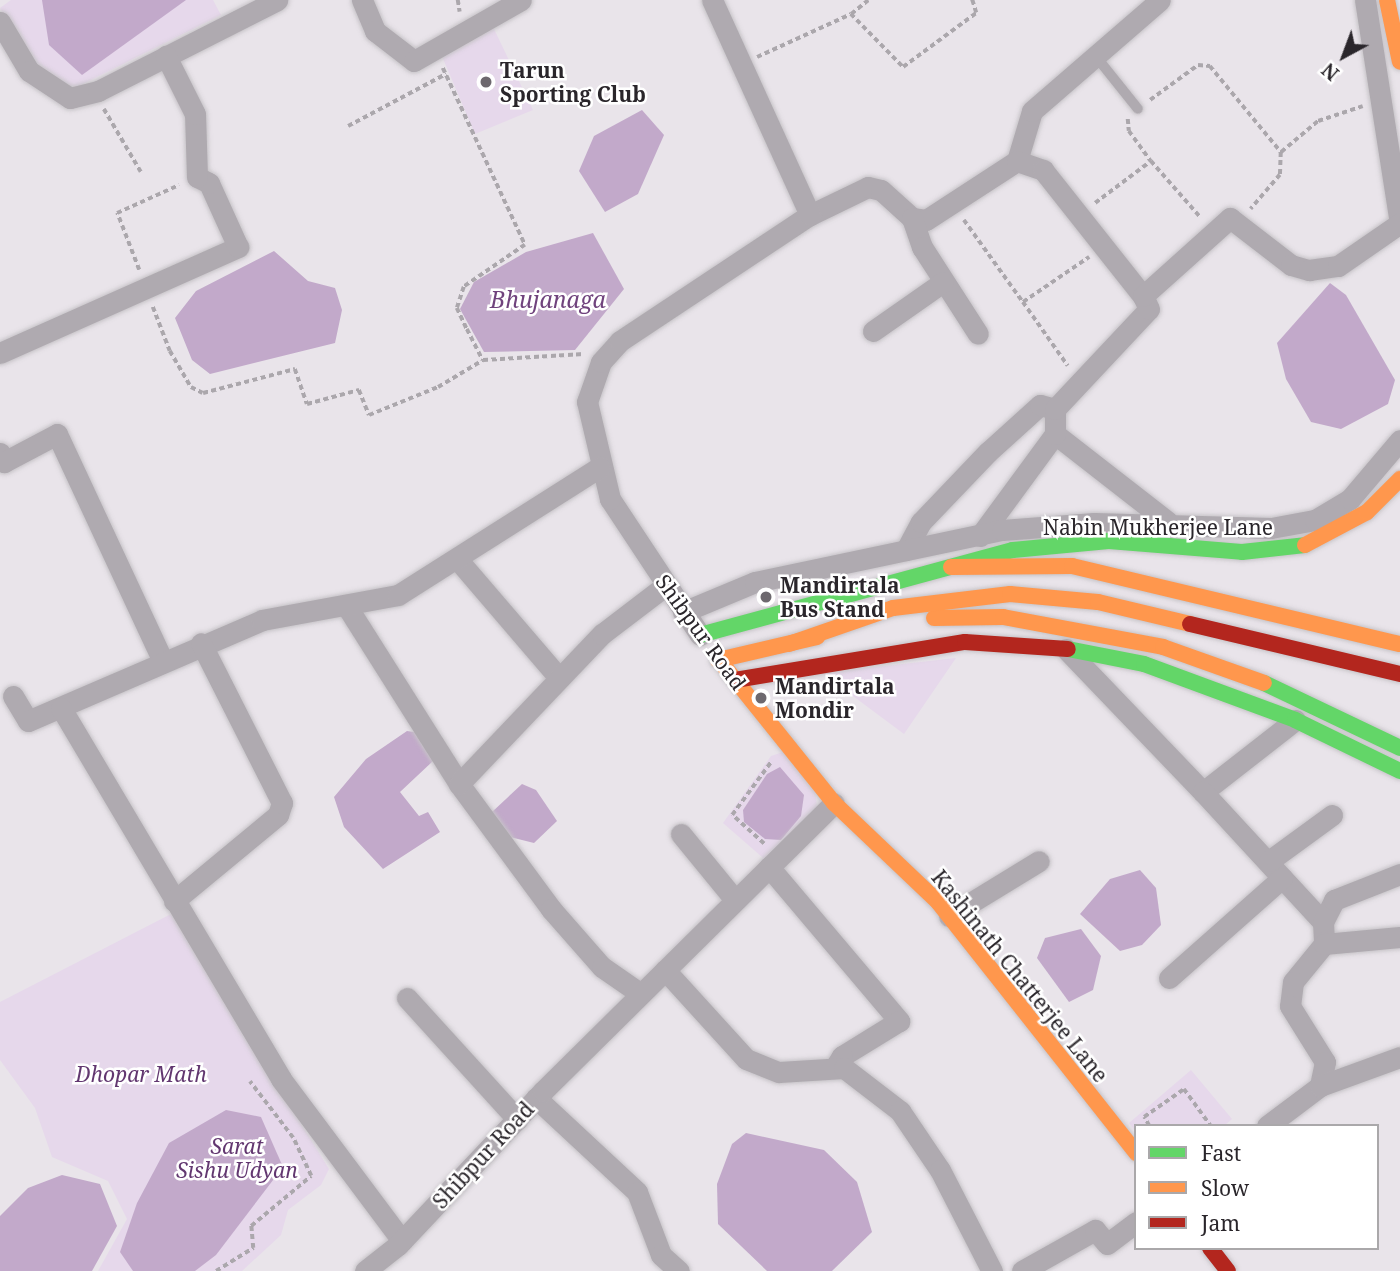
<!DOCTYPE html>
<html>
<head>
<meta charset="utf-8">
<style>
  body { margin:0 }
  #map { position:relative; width:1400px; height:1271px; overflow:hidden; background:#e9e4ea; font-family:"Noto Serif",serif }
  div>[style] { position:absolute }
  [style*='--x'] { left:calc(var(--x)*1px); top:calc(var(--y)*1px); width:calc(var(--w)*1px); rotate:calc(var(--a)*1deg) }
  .green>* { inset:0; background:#e6d8eb }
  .water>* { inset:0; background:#c2a9ca }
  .path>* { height:3.5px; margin-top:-1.75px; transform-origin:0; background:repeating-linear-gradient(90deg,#aba7ac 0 5px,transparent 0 8.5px) }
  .roads { filter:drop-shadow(0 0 2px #c6c3c7) drop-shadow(0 0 2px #c6c3c7) }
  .lane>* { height:10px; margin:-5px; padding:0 5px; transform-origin:5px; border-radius:5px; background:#afaab0 }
  .street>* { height:21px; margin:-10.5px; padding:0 10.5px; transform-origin:10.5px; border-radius:10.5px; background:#afaab0 }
  .fast>* { height:16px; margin:-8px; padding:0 8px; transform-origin:8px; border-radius:8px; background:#63d668 }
  .slow>* { height:16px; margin:-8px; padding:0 8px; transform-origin:8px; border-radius:8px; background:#ff974d }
  .jam>* { height:16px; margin:-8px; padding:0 8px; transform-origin:8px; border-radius:8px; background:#b3261e }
  .dots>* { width:19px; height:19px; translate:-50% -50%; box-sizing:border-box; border:4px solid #fff; border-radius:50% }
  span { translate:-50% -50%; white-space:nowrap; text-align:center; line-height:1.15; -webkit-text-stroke:5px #fff; paint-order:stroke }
  .poi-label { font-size:21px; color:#2a262b; font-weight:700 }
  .left { translate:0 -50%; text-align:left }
  .street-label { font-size:21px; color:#2a262b }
  .park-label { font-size:21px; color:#623770; font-style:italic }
  .water-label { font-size:23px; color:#70437d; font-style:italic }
  .legend { position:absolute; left:1134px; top:1124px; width:245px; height:126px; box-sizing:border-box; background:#fff; border:2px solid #aaa8aa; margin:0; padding:9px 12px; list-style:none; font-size:21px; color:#2a262b }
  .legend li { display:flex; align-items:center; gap:14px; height:35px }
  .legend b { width:35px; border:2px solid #aaa8aa }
  .north { position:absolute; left:1309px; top:21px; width:70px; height:70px; -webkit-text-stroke:5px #fff; paint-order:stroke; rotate:221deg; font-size:19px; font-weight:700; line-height:28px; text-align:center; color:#2a262b }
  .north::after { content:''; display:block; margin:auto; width:24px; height:32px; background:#2a262b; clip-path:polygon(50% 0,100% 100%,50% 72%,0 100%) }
</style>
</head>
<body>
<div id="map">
  <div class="green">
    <div style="clip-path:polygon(11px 0,213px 0,221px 15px,69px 91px,33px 65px,0 8px)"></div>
    <div style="clip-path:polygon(493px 27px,533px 110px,475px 134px,441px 54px)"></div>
    <div style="clip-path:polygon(956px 658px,904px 734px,822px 673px)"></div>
    <div style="clip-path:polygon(786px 751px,815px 791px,818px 814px,769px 863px,723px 823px,771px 756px)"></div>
    <div style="clip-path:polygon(171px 914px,329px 1169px,321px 1185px,288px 1210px,281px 1235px,242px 1271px,98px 1271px,127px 1219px,108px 1181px,52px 1157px,35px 1108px,0 1060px,0 1002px)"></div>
    <div style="clip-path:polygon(1191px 1070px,1232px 1119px,1224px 1126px,1136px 1126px,1136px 1132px,1129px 1123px)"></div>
  </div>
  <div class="water">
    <div style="clip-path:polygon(42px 0,186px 0,82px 75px,49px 45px)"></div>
    <div style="clip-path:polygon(642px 110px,664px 135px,638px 194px,605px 212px,579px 171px,594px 136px)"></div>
    <div style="clip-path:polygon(593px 233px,624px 289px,575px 350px,484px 352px,460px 309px,474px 282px,526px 252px)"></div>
    <div style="clip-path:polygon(274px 251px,308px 281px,335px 288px,342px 310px,335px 343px,210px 374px,192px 360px,175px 318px,196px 291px)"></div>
    <div style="clip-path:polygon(1330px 283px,1346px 295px,1395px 380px,1388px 404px,1341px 429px,1311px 422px,1286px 379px,1277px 343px)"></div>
    <div style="clip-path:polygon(407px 731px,421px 733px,433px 761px,400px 792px,419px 816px,428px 812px,440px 832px,383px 869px,344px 827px,334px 797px,366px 759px)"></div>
    <div style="clip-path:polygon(780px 767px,804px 795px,801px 816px,781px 840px,765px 839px,744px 822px,743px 810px,767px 774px)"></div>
    <div style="clip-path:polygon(522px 784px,536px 790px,557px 821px,534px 843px,510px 837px,492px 812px)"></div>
    <div style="clip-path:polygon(1140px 870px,1156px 888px,1161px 925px,1142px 945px,1120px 951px,1080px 914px,1110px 879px)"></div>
    <div style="clip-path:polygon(1081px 929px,1101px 956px,1093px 990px,1069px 1002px,1037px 958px,1045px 938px)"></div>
    <div style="clip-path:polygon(226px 1110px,261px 1117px,283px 1167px,216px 1255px,195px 1271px,133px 1271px,120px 1252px,137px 1203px,169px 1143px)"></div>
    <div style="clip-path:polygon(746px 1133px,824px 1150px,857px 1182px,872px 1232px,832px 1271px,767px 1271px,718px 1224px,717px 1184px,732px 1144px)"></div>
    <div style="clip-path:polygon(62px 1175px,100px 1184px,117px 1226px,92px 1271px,0 1271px,0 1216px,28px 1188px)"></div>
  </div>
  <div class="path">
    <div style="--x:458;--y:0;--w:12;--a:81"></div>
    <div style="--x:851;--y:14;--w:22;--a:-39"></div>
    <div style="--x:757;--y:57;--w:103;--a:-24.6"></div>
    <div style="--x:851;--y:14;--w:74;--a:45.5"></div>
    <div style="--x:903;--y:67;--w:91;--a:-36.5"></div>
    <div style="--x:976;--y:13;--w:14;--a:-107"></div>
    <div style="--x:443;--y:68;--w:195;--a:65.1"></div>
    <div style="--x:525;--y:245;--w:74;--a:145.5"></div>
    <div style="--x:464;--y:287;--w:22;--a:108"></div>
    <div style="--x:457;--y:308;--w:23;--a:65"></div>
    <div style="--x:467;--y:329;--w:35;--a:63"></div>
    <div style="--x:483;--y:360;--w:101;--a:-3.4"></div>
    <div style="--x:1150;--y:100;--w:59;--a:-36.1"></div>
    <div style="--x:1198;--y:65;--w:12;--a:5"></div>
    <div style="--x:1210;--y:66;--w:112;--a:50.5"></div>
    <div style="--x:1281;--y:152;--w:23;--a:92"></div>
    <div style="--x:1280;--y:175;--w:45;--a:130.5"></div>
    <div style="--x:104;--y:109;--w:73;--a:59.6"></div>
    <div style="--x:1128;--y:119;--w:12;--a:85"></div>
    <div style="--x:1129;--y:131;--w:37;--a:54"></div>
    <div style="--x:348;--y:126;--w:111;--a:-28"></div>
    <div style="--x:1281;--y:152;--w:48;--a:-40"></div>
    <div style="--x:1318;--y:121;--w:47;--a:-18.4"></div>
    <div style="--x:1095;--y:203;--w:70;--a:-36.9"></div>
    <div style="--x:1151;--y:161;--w:76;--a:48.7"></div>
    <div style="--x:964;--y:220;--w:101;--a:54.3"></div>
    <div style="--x:1023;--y:302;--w:80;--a:-34.3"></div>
    <div style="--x:139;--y:270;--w:61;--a:-111.1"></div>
    <div style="--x:117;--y:213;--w:68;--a:-24.3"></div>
    <div style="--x:1023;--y:302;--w:78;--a:54.9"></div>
    <div style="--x:153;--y:307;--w:47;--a:68.9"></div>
    <div style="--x:170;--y:351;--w:42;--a:59.7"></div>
    <div style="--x:191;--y:387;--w:13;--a:27"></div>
    <div style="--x:203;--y:393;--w:95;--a:-14.6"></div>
    <div style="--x:295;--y:369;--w:37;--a:71"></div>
    <div style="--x:307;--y:404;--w:54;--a:-15.1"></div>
    <div style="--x:359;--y:390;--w:27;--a:68"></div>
    <div style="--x:369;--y:415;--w:74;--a:-22.1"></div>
    <div style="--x:438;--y:387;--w:52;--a:-31"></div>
    <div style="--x:764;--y:844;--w:43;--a:-137.8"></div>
    <div style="--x:732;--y:815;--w:66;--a:-53.7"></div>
    <div style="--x:1149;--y:1126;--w:10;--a:-119"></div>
    <div style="--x:1144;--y:1117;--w:49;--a:-35"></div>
    <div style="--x:1184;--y:1089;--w:46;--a:53.9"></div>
    <div style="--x:216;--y:1271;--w:44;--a:-31.9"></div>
    <div style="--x:253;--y:1248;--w:22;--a:-95"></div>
    <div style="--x:251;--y:1226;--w:78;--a:-39.8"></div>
    <div style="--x:311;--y:1176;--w:42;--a:-115.3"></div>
    <div style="--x:293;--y:1138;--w:71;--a:-127.5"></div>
  </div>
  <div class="roads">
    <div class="lane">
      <div style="--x:1094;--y:54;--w:70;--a:51.3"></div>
    </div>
    <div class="street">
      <div style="--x:362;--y:0;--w:34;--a:67"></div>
      <div style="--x:375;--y:31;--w:49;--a:37.6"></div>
      <div style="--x:414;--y:61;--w:123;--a:-29.7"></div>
      <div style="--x:1365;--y:0;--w:226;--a:81.1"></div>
      <div style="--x:0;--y:22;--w:57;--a:59.4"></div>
      <div style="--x:29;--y:71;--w:49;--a:33.4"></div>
      <div style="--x:70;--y:98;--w:29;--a:-14"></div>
      <div style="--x:98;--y:91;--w:201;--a:-26.9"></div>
      <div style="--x:1017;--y:161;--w:52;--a:-73.3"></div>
      <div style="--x:1032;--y:111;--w:169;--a:-40.9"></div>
      <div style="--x:810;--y:215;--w:64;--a:-25.8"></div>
      <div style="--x:868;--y:187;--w:13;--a:13"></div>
      <div style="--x:881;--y:190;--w:42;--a:42.1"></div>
      <div style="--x:912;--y:218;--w:14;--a:8"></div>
      <div style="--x:926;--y:220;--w:108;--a:-33"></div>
      <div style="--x:1017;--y:161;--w:28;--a:19"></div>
      <div style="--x:1043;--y:170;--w:161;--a:51.6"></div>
      <div style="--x:912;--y:218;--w:31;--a:71"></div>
      <div style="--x:922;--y:247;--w:103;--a:57.2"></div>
      <div style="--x:873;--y:331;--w:85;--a:-35"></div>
      <div style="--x:0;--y:353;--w:261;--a:-24"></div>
      <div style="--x:238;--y:247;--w:70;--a:-114.4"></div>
      <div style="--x:209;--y:183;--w:13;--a:-153"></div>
      <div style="--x:197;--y:177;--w:63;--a:-91.8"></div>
      <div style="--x:195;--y:114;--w:65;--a:-116.6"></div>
      <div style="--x:1055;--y:434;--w:143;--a:37.9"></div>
      <div style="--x:0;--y:453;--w:10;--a:66"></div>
      <div style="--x:4;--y:462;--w:60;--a:-27.8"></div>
      <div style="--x:57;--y:434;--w:251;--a:65"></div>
      <div style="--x:980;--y:536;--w:127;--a:-53.7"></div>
      <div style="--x:1055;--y:434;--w:25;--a:-90"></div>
      <div style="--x:906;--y:550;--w:32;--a:-62"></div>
      <div style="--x:921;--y:522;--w:97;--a:-46.3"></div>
      <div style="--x:988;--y:452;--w:70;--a:-42.1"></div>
      <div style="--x:1040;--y:405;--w:16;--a:15"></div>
      <div style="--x:1055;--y:409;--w:137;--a:-46.8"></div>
      <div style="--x:1149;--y:309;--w:14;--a:-115"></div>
      <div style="--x:1143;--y:296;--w:117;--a:-41.9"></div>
      <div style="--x:1230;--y:218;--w:77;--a:37.6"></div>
      <div style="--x:1291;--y:265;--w:19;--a:16"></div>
      <div style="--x:1309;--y:270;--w:29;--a:-8"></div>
      <div style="--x:1338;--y:266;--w:75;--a:-34.7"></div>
      <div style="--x:458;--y:560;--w:155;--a:49.4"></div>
      <div style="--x:346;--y:605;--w:212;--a:57.7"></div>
      <div style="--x:459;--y:784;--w:155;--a:53.6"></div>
      <div style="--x:551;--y:909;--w:77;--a:48.7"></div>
      <div style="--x:602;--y:967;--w:47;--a:34.7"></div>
      <div style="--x:683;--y:612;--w:78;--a:-22.6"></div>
      <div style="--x:755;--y:582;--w:252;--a:-11.9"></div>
      <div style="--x:1002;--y:530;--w:92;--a:-4.4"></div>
      <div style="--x:1094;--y:523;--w:177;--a:1.6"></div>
      <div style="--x:1271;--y:528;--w:45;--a:-10.3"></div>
      <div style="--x:1315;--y:520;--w:41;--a:-31"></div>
      <div style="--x:1350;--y:499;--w:77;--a:-49.7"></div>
      <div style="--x:700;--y:635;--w:163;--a:-123.5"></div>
      <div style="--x:610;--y:499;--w:100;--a:-103.3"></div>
      <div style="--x:587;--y:402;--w:42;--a:-70.7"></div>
      <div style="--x:601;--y:362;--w:28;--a:-48"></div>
      <div style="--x:620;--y:341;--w:228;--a:-33.6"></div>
      <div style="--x:810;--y:215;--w:236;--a:-114.5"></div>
      <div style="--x:1066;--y:649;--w:198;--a:46.2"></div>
      <div style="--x:1203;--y:792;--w:117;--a:-38"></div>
      <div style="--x:13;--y:696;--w:29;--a:59"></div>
      <div style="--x:28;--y:721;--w:255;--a:-23.3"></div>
      <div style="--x:262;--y:620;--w:138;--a:-10.4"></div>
      <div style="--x:398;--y:595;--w:239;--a:-32.4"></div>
      <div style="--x:61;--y:708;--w:431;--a:59.3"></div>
      <div style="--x:281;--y:1079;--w:202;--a:53.2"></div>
      <div style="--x:459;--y:784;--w:207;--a:-46.4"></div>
      <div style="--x:602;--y:634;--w:81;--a:-37.4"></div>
      <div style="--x:1203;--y:792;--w:177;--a:47.3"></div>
      <div style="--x:1323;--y:922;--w:22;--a:87"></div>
      <div style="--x:1324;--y:944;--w:49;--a:129.2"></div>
      <div style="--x:1293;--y:982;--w:24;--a:97"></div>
      <div style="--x:1290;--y:1006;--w:66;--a:58"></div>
      <div style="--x:1325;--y:1062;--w:25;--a:102"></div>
      <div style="--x:681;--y:834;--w:85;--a:50.7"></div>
      <div style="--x:1269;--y:861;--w:78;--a:-36.1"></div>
      <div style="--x:769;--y:867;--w:202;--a:49.8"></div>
      <div style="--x:899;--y:1021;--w:67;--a:148.4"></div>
      <div style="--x:842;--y:1056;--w:13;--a:122"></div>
      <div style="--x:174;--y:901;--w:135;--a:-39.6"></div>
      <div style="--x:278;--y:815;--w:13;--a:-72"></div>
      <div style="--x:282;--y:803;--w:179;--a:-116.9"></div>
      <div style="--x:949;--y:916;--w:105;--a:-31.4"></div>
      <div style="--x:1323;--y:922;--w:25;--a:-63"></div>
      <div style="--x:1334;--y:900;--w:71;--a:-21.5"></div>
      <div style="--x:1324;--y:944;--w:76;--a:-5.3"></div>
      <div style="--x:665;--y:970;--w:120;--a:47.7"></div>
      <div style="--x:746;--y:1059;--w:35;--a:22"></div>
      <div style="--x:779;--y:1072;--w:65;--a:-3.5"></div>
      <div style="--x:844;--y:1068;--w:71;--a:37.5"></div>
      <div style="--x:900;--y:1111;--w:71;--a:55.9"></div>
      <div style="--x:940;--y:1170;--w:114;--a:62.8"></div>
      <div style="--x:1169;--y:978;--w:151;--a:-41.5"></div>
      <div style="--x:407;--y:998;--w:164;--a:47.7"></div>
      <div style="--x:536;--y:1098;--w:138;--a:42.9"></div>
      <div style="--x:637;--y:1192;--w:67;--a:69.1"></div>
      <div style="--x:661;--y:1255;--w:24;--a:42"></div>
      <div style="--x:1267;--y:1126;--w:66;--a:-37"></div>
      <div style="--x:1320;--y:1086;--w:85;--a:-19.9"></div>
      <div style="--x:365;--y:1271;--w:42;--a:-38.2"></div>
      <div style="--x:398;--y:1245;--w:212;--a:-46.7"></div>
      <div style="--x:543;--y:1091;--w:409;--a:-44.7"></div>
      <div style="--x:1022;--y:1271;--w:84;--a:-29.3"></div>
      <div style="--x:1095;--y:1230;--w:18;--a:49"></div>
      <div style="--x:1107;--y:1244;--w:36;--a:-37"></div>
    </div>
    <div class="fast">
      <div style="--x:700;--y:635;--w:324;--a:-15.2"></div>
      <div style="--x:1013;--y:550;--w:96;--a:-5.4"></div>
      <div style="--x:1109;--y:541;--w:133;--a:4.7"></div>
      <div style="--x:1242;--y:552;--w:63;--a:-6.3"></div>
      <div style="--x:1068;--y:649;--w:77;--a:11.2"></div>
      <div style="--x:1144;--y:664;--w:161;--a:20.3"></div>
      <div style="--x:1295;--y:720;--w:117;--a:25.9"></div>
      <div style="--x:1264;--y:683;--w:151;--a:25.5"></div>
    </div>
    <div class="slow">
      <div style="--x:1387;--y:0;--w:63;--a:78.2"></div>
      <div style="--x:1305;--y:545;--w:70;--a:-28"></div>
      <div style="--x:1367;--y:512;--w:47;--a:-45"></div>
      <div style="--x:951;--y:567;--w:121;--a:-0.5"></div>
      <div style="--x:1072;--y:566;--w:337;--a:13.4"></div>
      <div style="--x:934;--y:618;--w:69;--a:-0.8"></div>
      <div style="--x:1003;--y:617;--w:163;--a:10.6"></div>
      <div style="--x:1163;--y:647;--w:107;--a:19.6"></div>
      <div style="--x:789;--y:644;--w:110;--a:-19.1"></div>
      <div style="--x:893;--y:608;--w:118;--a:-6.8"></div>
      <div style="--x:1010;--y:594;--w:88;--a:5.2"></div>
      <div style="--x:1098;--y:602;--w:95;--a:13.4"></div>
      <div style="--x:718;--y:660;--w:102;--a:-13.1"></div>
      <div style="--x:724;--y:666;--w:176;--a:51.2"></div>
      <div style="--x:834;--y:803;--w:144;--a:43.6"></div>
      <div style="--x:938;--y:902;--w:320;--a:51.7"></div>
    </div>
    <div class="jam">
      <div style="--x:1190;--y:624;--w:216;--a:13.4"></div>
      <div style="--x:735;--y:680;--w:233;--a:-9.4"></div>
      <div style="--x:965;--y:642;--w:103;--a:3.9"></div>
      <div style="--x:1210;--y:1248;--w:29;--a:52"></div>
    </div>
  </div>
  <div class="dots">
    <div style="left:486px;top:82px;background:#6d686e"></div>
    <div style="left:766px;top:597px;background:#6d686e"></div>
    <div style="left:761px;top:698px;background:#6d686e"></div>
  </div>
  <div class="poi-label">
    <span class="left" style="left:500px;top:82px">Tarun<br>Sporting Club</span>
    <span class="left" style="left:780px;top:597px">Mandirtala<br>Bus Stand</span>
    <span class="left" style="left:775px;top:698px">Mandirtala<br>Mondir</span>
  </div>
  <div class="street-label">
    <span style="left:1158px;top:527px">Nabin Mukherjee Lane</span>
    <span style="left:701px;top:632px;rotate:54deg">Shibpur Road</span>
    <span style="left:1020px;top:976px;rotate:51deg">Kashinath Chatterjee Lane</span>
    <span style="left:483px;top:1155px;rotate:-47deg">Shibpur Road</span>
  </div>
  <div class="park-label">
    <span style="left:141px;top:1074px">Dhopar Math</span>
    <span style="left:237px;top:1158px">Sarat<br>Sishu Udyan</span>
  </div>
  <div class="water-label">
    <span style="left:548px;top:299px">Bhujanaga</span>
  </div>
  <ul class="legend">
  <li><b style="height:9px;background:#63d668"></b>Fast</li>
  <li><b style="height:9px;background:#ff974d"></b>Slow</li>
  <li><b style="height:9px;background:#b3261e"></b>Jam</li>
  </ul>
  <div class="north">N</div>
</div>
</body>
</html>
